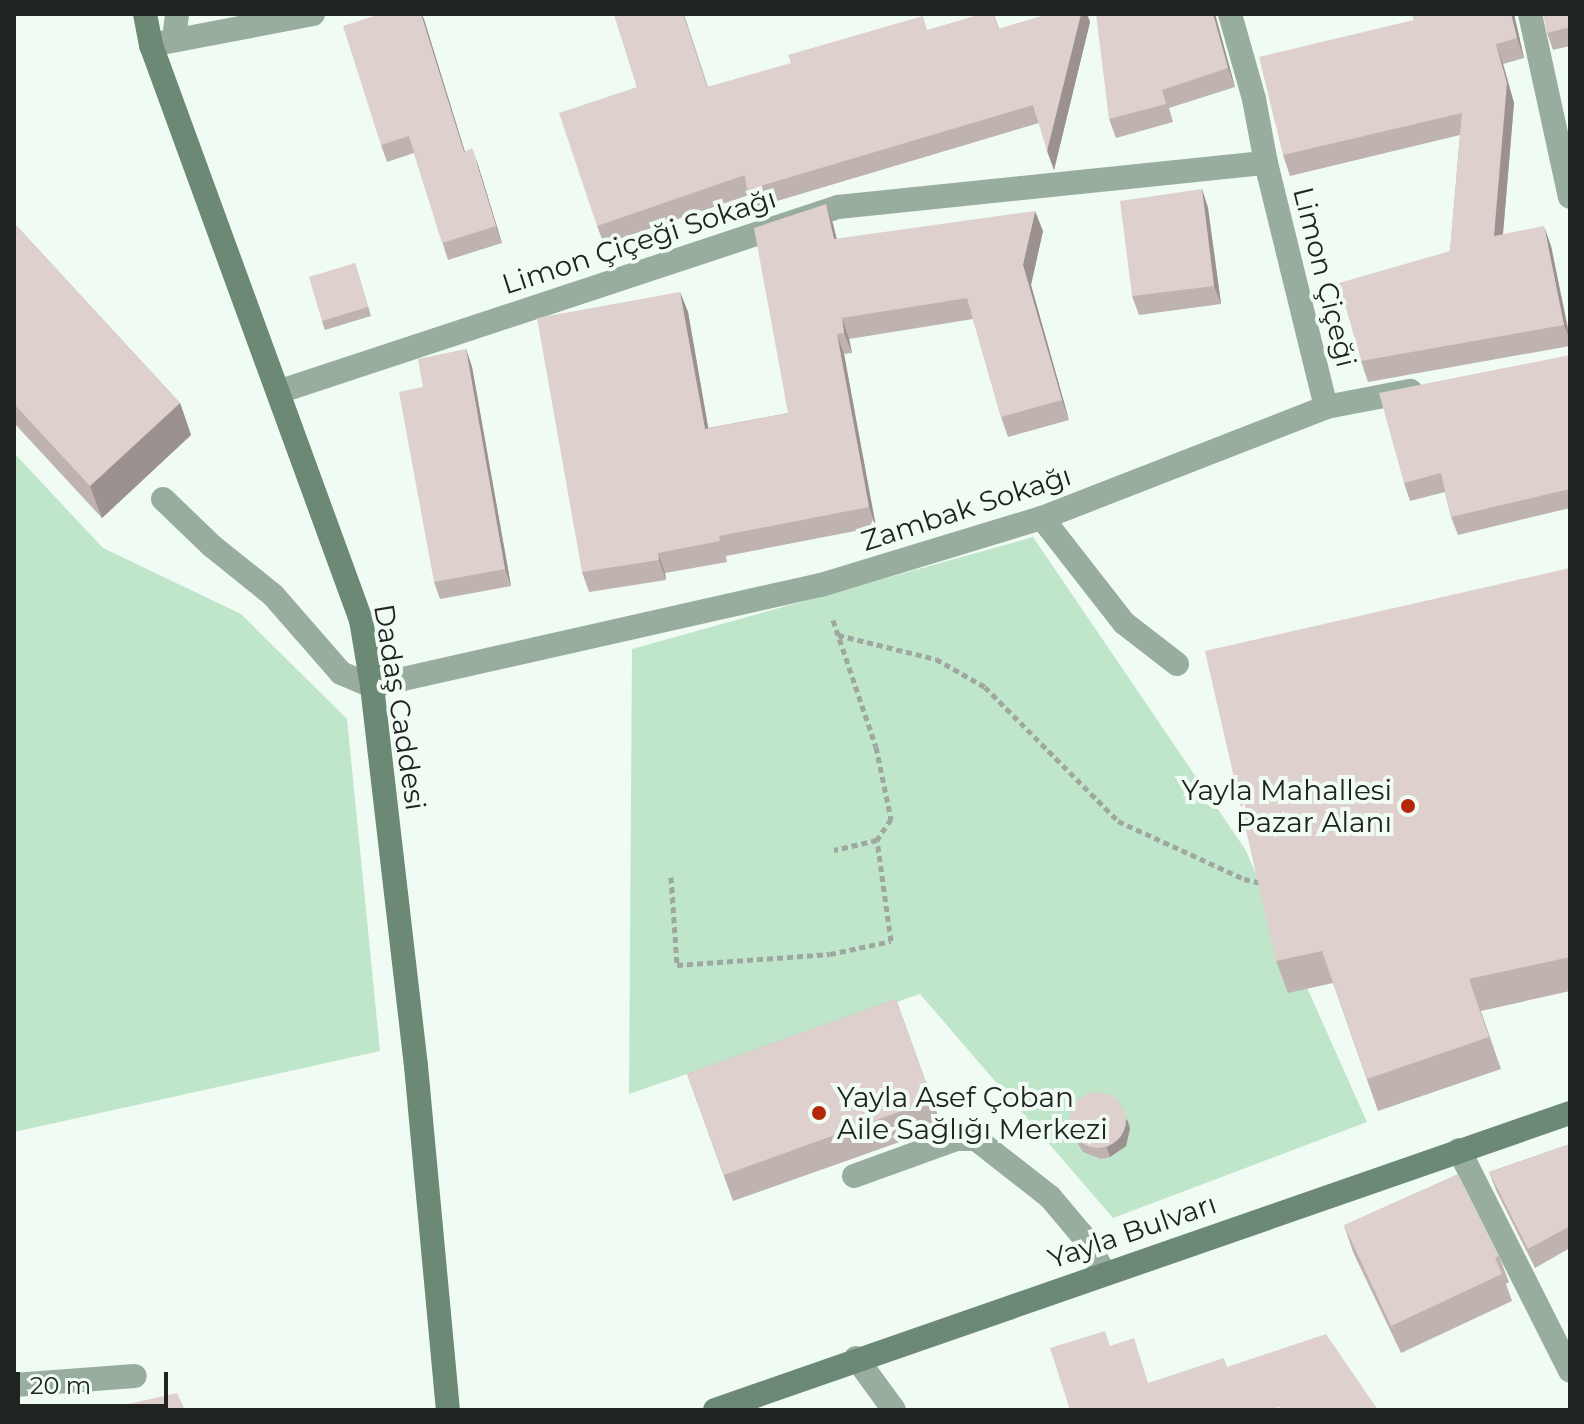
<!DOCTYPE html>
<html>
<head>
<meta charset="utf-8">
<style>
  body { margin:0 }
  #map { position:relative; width:1584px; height:1424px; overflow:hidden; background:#f0fbf3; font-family:Montserrat,sans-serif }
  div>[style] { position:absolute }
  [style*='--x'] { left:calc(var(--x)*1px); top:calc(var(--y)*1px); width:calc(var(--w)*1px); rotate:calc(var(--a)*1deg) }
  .green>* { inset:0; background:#bfe6ca }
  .path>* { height:5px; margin-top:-2.5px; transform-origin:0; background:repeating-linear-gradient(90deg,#9fa7a1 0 6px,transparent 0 10px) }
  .lane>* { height:24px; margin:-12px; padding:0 12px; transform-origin:12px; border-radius:12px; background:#99ad9f }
  .street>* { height:24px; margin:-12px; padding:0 12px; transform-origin:12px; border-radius:12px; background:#99ad9f }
  .secondary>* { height:24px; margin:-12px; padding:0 12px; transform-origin:12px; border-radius:12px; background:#6b8974 }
  .wall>* { inset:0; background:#bfb3b0 }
  .shaded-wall>* { inset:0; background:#9b9290 }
  .building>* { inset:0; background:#ded0cd }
  .round { border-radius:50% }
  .dots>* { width:22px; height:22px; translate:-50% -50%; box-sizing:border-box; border:4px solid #f0fbf3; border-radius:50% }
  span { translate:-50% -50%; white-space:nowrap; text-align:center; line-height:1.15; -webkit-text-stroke:8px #f0fbf3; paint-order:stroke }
  .street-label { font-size:28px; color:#202421 }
  .poi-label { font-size:28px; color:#202421 }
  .right { translate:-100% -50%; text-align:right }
  .left { translate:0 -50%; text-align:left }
  .frame { position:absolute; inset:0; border:16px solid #202421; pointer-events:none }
  .scale { position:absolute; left:16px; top:1372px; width:152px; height:36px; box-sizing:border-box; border:4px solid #202421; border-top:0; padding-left:10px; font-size:24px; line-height:28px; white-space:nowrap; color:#202421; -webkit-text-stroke:6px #f0fbf3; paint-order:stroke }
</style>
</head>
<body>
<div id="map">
  <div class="green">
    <div style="clip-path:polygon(14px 453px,103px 548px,241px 614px,347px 719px,380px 1051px,14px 1132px)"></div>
    <div style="clip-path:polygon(1033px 537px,1245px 849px,1367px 1122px,1113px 1218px,920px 994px,629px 1094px,632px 649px)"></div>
  </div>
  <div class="path">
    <div style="--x:833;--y:620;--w:134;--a:71.3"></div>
    <div style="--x:876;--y:747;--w:74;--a:78.2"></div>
    <div style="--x:891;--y:819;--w:25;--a:124"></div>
    <div style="--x:877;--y:840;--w:44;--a:166.9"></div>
    <div style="--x:838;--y:635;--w:101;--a:13.8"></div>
    <div style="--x:936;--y:659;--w:56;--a:29.7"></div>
    <div style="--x:985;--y:687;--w:189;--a:45.2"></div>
    <div style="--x:1118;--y:821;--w:139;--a:24.7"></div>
    <div style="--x:1244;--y:879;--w:18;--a:13"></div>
    <div style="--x:671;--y:877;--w:88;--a:86.1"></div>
    <div style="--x:677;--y:965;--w:153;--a:-4.1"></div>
    <div style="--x:830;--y:954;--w:62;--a:-12"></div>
    <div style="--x:891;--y:941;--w:102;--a:-97.9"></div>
  </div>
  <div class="lane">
    <div style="--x:163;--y:499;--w:68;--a:43.8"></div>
    <div style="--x:212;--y:546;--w:78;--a:38.8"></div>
    <div style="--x:273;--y:595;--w:103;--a:48.9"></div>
    <div style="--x:341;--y:673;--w:34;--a:23"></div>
    <div style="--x:1042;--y:518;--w:133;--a:52"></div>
    <div style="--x:1124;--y:623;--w:67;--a:37.7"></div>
    <div style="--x:854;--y:1176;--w:109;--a:-19.9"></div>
    <div style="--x:956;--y:1139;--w:20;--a:0"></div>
    <div style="--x:976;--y:1139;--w:94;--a:38.1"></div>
    <div style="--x:1050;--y:1197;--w:50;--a:49.9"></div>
    <div style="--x:1082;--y:1235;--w:43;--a:59.3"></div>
  </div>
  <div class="street">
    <div style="--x:1230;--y:14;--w:88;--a:74.2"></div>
    <div style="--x:1254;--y:99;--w:65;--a:79.4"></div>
    <div style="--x:1266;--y:163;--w:251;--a:76.2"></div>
    <div style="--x:1530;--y:14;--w:187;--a:77.7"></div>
    <div style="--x:174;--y:39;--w:25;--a:-83"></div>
    <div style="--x:151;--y:45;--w:165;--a:-10.8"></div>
    <div style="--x:278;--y:392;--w:590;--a:-18.28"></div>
    <div style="--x:838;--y:207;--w:430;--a:-5.9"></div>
    <div style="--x:372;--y:686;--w:460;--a:-12.7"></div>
    <div style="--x:821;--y:585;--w:231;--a:-16.9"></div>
    <div style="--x:1042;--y:518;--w:305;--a:-21.3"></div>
    <div style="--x:1326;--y:407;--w:86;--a:-10.8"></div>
    <div style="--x:1459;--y:1150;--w:247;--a:63.3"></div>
    <div style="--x:856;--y:1358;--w:64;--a:53.8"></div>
    <div style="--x:14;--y:1385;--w:121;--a:-4.3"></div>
  </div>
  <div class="secondary">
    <div style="--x:145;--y:14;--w:32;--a:79"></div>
    <div style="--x:151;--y:45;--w:612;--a:69.94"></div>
    <div style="--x:361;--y:620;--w:67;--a:80.5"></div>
    <div style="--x:372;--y:686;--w:383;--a:83.4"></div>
    <div style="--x:416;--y:1066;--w:345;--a:84.7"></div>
    <div style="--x:715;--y:1410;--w:905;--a:-19.16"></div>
  </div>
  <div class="wall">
    <div style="clip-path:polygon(381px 14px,422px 14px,464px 151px,478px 165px,502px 243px,448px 260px,414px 153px,387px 162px,381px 145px)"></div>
    <div style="clip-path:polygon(614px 14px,684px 14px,708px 87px,994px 14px,999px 29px,1049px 14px,1087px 14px,1090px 22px,1054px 170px,1039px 123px,754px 208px,749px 195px,604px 244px,597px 226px,637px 87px)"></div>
    <div style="clip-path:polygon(1215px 14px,1235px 87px,1169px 108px,1173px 122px,1116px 138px,1109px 119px)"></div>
    <div style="clip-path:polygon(1412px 14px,1514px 14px,1524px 58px,1503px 64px,1514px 103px,1503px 234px,1551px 246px,1570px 337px,1570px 346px,1368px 382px,1361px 361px,1450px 251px,1460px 135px,1290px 176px,1283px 155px,1414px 20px)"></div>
    <div style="clip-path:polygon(1570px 14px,1570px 46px,1553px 50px,1547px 33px)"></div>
    <div style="clip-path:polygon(1202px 189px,1208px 208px,1221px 304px,1139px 315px,1132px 296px)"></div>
    <div style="clip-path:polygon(826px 204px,833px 224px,837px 239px,1043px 231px,1031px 285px,1069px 420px,1008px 437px,1001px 417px,973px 319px,849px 339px,852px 353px,844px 354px,876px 527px,726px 556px,727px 562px,665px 573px,666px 580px,589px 592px,582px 572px,680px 292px,688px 312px,708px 428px,788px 413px)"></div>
    <div style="clip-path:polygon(14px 223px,180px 403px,191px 435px,102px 518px,14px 423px)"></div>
    <div style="clip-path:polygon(355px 263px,371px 316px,325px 330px,322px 321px)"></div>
    <div style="clip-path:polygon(466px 349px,472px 367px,511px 586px,440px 599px,434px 582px,423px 387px)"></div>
    <div style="clip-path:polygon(1570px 355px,1570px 508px,1458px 535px,1451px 517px,1445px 492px,1410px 501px,1404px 483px)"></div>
    <div style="clip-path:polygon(1570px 568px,1570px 991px,1481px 1011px,1501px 1069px,1378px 1111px,1333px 983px,1288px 993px,1276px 961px)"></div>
    <div style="clip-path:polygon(896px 999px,942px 1127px,733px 1201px,687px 1074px)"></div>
    <div style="clip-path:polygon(1070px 1126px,1130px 1128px,1126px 1146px,1110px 1157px,1101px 1159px,1083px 1152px,1073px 1136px)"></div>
    <div style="clip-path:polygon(1570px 1144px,1570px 1248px,1535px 1268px,1496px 1190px,1489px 1172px)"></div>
    <div style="clip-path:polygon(1344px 1225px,1499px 1256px,1509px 1282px,1506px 1284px,1512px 1301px,1401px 1353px,1353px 1252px)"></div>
  </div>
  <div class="shaded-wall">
    <div style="clip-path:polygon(421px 14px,424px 19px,470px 168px,464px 152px)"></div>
    <div style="clip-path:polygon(1081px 14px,1087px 14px,1090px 22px,1054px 170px,1047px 151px)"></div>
    <div style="clip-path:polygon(1213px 14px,1215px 14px,1235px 87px,1228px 68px)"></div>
    <div style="clip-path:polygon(1511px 14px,1514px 14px,1524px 58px,1517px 38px)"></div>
    <div style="clip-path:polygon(1496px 44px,1503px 64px,1514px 103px,1501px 257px,1494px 236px)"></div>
    <div style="clip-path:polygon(472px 148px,478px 165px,502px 243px,496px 226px)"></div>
    <div style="clip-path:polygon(1202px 189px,1208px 208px,1221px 304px,1214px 286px)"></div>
    <div style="clip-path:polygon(826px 204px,833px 224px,841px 259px,834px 239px)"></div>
    <div style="clip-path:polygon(1035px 211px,1043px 231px,1031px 285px,1069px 420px,1062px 400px,1023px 265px)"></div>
    <div style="clip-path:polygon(1544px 226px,1551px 246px,1570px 340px,1564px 325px)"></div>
    <div style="clip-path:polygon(680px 292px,688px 312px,712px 449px,705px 429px)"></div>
    <div style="clip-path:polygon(842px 318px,849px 339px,852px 353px,844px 333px)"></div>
    <div style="clip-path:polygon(837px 334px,844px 354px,876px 527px,869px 507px)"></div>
    <div style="clip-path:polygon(466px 349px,472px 367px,511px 586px,505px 569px)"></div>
    <div style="clip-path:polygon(180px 403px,191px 435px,102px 518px,90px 486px)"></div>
    <div style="clip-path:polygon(658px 553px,665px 573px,666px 580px,659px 560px)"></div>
    <div style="clip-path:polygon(1127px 1119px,1130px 1128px,1126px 1146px,1110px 1157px,1107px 1148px)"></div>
  </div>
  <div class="building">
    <div style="clip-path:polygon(381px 14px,421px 14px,464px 152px,472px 148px,496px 226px,442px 243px,409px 136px,381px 145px,343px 26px)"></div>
    <div style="clip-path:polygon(614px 14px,683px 14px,707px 87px,791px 63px,788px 55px,923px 16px,927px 30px,982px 14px,994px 14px,998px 29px,1049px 14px,1081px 14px,1047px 151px,1033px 105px,747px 190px,745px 175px,597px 226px,559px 113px,637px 87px)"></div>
    <div style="clip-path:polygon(1096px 14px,1213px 14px,1228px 68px,1162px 90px,1166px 104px,1109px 119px)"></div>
    <div style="clip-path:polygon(1412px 14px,1511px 14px,1517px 38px,1496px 44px,1507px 83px,1494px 236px,1544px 226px,1564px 325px,1361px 361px,1339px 283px,1450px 251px,1462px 113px,1283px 155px,1259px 57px,1414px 20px)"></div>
    <div style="clip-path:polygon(1543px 14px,1570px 14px,1570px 27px,1547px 33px)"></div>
    <div style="clip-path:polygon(1202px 189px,1214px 286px,1132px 296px,1120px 201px)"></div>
    <div style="clip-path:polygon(826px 204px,834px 239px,1035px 211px,1023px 265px,1062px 400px,1001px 417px,967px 298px,842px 318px,844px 333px,837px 334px,869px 507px,719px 536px,720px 541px,658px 553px,659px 560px,582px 572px,537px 318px,680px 292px,705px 429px,788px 413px,754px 228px)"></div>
    <div style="clip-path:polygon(14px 223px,180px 403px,90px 486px,14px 404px)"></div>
    <div style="clip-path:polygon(355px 263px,368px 307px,322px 321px,309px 277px)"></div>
    <div style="clip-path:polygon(466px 349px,505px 569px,434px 582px,399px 392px,423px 387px,418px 359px)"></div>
    <div style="clip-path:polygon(1570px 355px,1570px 489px,1451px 517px,1441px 473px,1404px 483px,1379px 393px)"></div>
    <div style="clip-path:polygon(1570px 568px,1570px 957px,1469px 979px,1489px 1037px,1367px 1079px,1322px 951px,1276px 961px,1205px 651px)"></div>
    <div style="clip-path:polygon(896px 999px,932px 1100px,724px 1175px,687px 1074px)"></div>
    <div class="round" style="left:1070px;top:1092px;width:56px;height:56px"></div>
    <div style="clip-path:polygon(1570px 1144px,1570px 1226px,1528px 1249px,1489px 1172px)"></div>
    <div style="clip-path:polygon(1458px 1174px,1499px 1256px,1495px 1258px,1502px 1274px,1391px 1326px,1344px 1225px)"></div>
    <div style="clip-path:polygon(1105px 1331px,1110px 1346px,1134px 1338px,1148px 1383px,1224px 1358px,1227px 1367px,1326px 1334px,1378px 1410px,1281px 1410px,1279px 1407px,1270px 1410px,1070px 1410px,1050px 1348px)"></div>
    <div style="clip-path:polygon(177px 1393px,185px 1410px,102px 1410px)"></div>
  </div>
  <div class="dots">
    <div style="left:1408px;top:806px;background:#b32808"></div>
    <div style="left:819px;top:1113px;background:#b32808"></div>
  </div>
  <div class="street-label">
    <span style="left:639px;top:241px;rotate:-18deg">Limon Çiçeği Sokağı</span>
    <span style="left:1325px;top:277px;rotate:76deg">Limon Çiçeği</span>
    <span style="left:966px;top:508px;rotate:-18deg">Zambak Sokağı</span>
    <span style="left:400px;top:707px;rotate:81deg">Dadaş Caddesi</span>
    <span style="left:1132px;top:1231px;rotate:-19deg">Yayla Bulvarı</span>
  </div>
  <div class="poi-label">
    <span class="right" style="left:1392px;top:806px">Yayla Mahallesi<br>Pazar Alanı</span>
    <span class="left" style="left:837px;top:1113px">Yayla Asef Çoban<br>Aile Sağlığı Merkezi</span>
  </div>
  <div class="frame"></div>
  <div class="scale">20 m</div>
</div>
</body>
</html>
